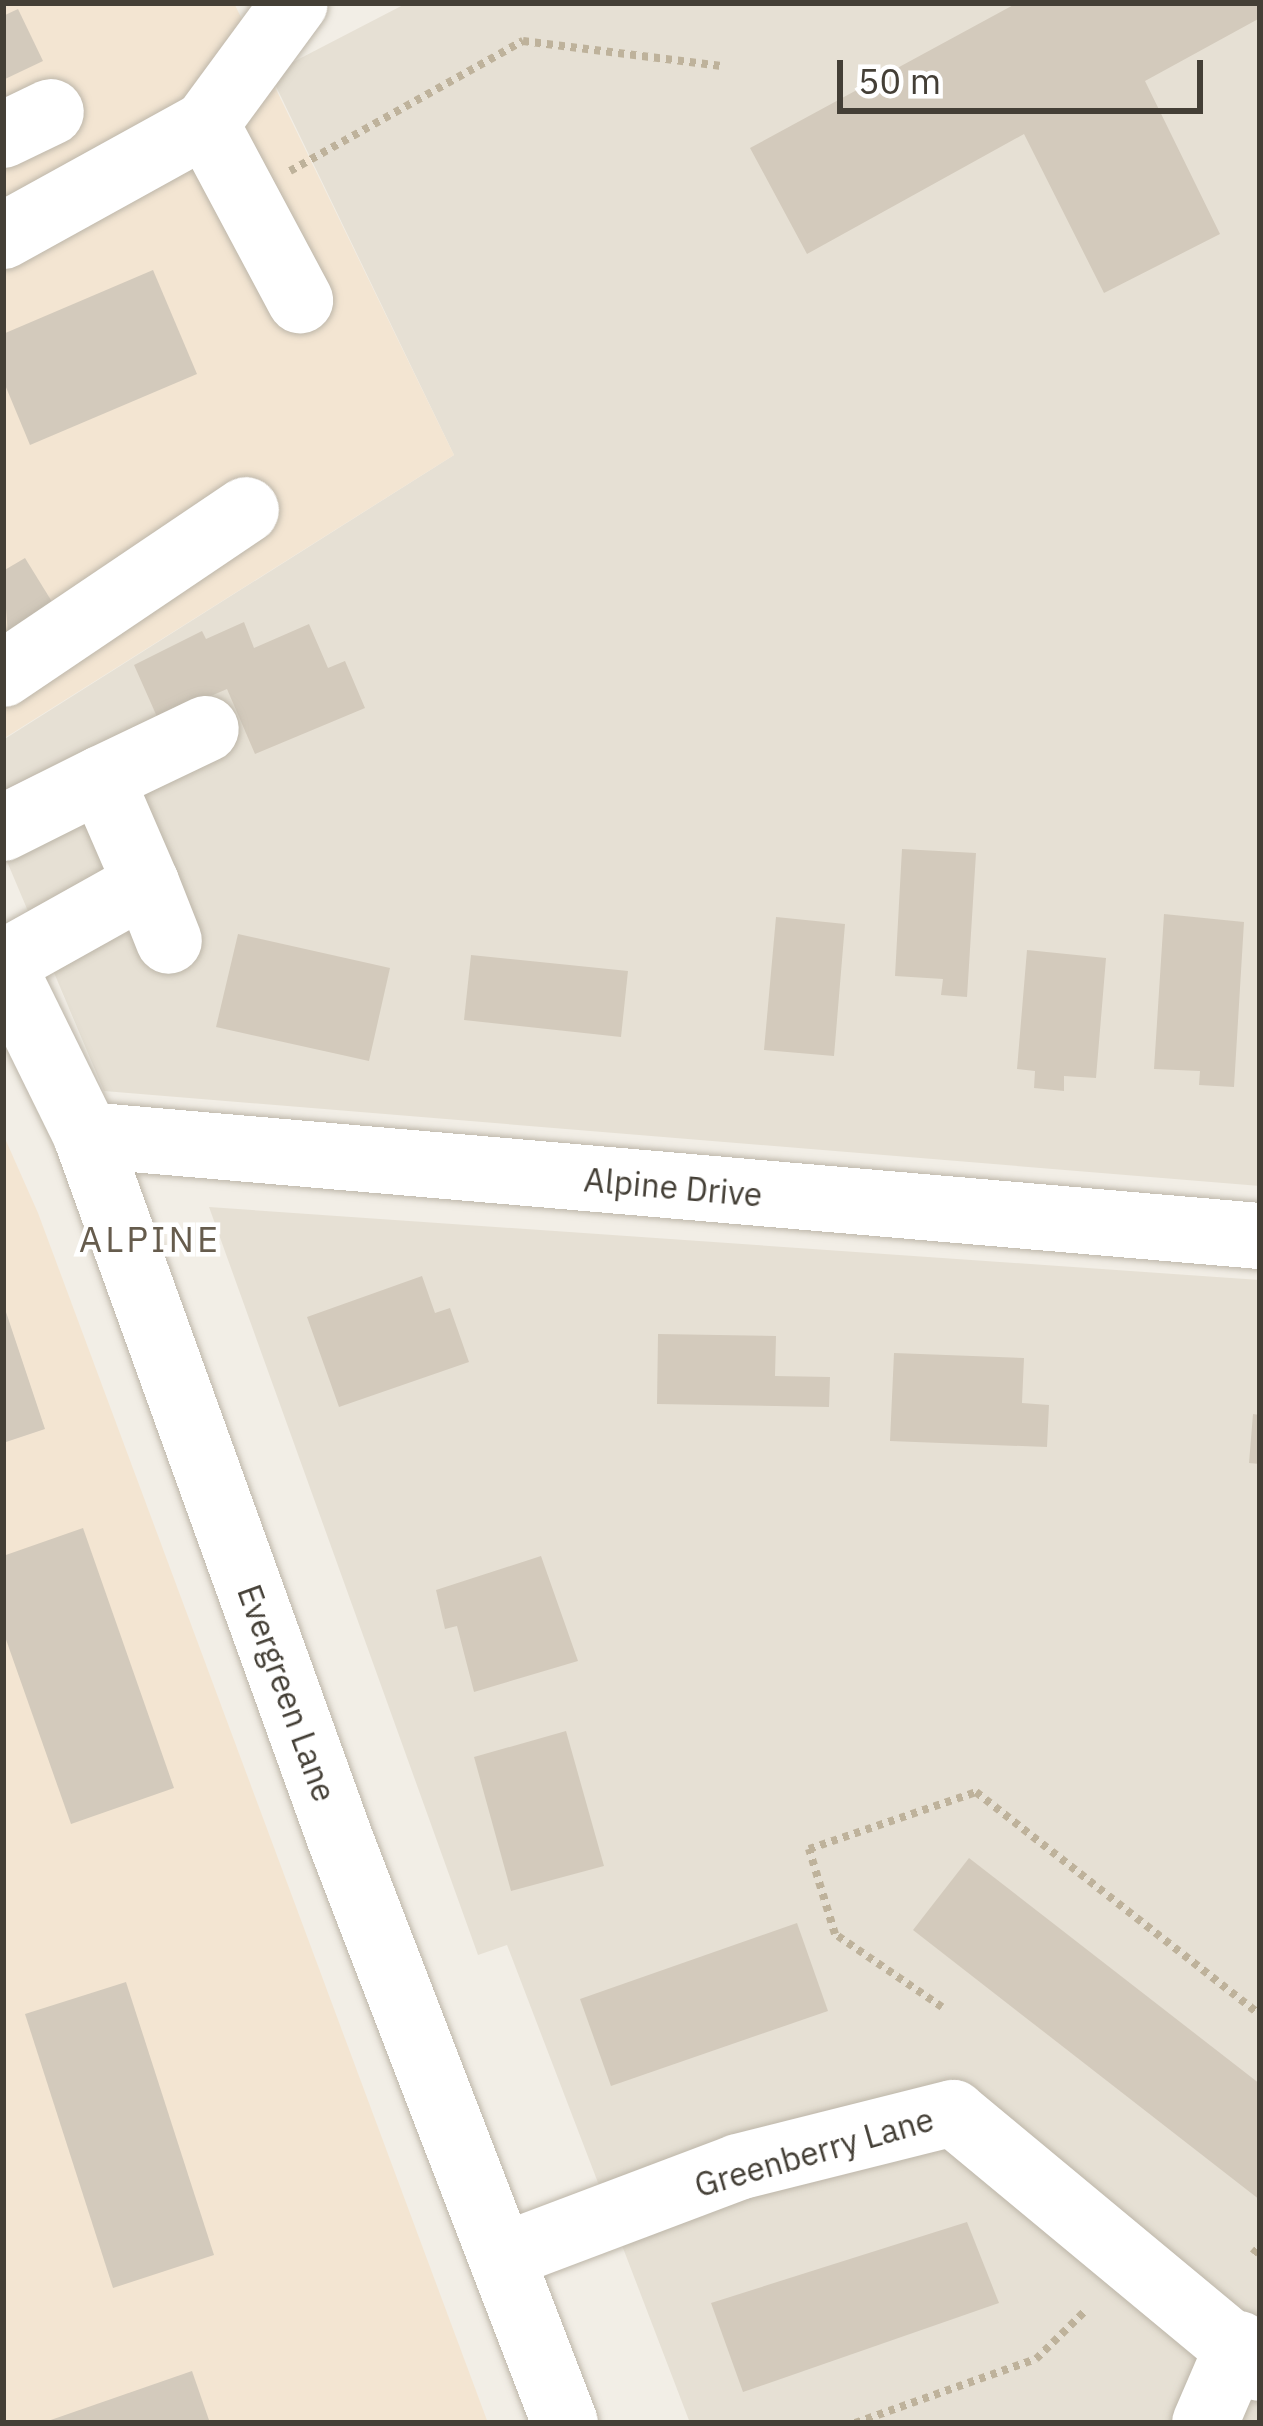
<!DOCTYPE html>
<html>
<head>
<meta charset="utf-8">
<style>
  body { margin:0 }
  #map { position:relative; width:1263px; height:2426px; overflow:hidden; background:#f2eee6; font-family:"IBM Plex Sans",sans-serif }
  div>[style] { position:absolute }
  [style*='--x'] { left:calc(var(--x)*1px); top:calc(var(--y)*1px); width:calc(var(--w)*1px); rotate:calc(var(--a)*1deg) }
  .residential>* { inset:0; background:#e6e0d4 }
  .commercial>* { inset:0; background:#f3e5d2 }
  .building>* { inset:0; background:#d3cabc }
  .path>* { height:8px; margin-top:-4px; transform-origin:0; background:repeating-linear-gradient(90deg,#beb29b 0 6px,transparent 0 12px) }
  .roads { filter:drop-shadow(0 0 3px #bdb6a9) drop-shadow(0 0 3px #bdb6a9) }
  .minor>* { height:66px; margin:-33px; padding:0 33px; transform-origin:33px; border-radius:33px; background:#fff }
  span { translate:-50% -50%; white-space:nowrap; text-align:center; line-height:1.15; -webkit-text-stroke:9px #fff; paint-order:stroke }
  .street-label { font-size:33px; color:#443f36 }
  .neighbourhood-label { font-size:36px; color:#665c4d; letter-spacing:3px }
  .frame { position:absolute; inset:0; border:6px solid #443f36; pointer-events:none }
  .scale { position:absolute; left:837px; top:60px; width:366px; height:54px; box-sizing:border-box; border:6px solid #443f36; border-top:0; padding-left:15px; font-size:36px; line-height:42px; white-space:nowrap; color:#443f36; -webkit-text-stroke:9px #fff; paint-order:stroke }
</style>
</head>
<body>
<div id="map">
  <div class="residential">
    <div style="clip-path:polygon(407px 3px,1260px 3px,1260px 1186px,104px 1091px,3px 852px,3px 740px,454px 455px,270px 74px)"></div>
    <div style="clip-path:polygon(209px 1207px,1260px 1280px,1260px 2423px,690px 2423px,507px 1945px,478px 1955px)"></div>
  </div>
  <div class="commercial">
    <div style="clip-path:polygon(3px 3px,234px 3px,454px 455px,3px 739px)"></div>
    <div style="clip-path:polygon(3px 1134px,38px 1213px,488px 2423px,3px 2423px)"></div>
  </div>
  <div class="building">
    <div style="clip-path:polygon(1017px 3px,1260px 3px,1260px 18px,1145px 81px,1220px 234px,1104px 293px,1024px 134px,807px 254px,750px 148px)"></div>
    <div style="clip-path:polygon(18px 9px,43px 61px,3px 80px,3px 16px)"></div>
    <div style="clip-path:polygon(153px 270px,197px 374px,30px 445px,3px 380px,3px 334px)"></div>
    <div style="clip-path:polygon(25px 558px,54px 605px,8px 634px,3px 571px)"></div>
    <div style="clip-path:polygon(244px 622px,254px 648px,309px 624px,328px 668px,345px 661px,365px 708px,255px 754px,227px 689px,158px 719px,134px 665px,202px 631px,206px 639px)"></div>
    <div style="clip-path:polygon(902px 849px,976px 853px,967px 997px,941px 995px,943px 979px,895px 976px)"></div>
    <div style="clip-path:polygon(1164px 914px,1244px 922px,1234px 1087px,1199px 1085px,1200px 1071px,1154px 1069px)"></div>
    <div style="clip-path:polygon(776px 917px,845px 924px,834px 1056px,764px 1050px)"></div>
    <div style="clip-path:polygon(238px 934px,390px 968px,369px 1061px,216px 1027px)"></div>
    <div style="clip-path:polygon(1027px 950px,1106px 958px,1096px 1078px,1064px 1076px,1064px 1091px,1034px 1088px,1035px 1071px,1017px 1069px)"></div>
    <div style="clip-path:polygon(471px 955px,628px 971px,621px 1037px,464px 1020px)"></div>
    <div style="clip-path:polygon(422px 1276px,435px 1313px,450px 1308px,469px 1362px,339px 1407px,307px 1317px)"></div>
    <div style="clip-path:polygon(4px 1306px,45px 1429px,3px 1443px,3px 1307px)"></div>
    <div style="clip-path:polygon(658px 1334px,776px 1336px,775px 1376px,830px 1377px,829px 1407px,657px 1404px)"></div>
    <div style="clip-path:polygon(894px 1353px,1024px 1358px,1022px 1403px,1049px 1405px,1047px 1447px,890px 1441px)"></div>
    <div style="clip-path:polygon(1253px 1414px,1260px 1415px,1260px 1464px,1249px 1463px)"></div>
    <div style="clip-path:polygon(83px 1528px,174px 1788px,71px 1824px,3px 1631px,3px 1556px)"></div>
    <div style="clip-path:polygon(541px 1556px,578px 1661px,474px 1692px,457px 1626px,445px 1629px,436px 1590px)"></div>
    <div style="clip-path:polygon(566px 1731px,604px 1866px,511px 1891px,474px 1757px)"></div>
    <div style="clip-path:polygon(969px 1858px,1260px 2084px,1260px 2200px,913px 1930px)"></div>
    <div style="clip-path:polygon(797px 1923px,828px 2011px,611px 2086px,580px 1999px)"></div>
    <div style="clip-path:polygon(126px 1982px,214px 2255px,113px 2288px,25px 2014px)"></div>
    <div style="clip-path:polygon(967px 2222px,999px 2303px,743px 2392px,711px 2303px)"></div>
    <div style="clip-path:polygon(192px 2371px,210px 2423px,46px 2423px,45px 2422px)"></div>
  </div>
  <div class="path">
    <div style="--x:290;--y:171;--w:267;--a:-29.2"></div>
    <div style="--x:523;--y:41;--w:200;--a:7.2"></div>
    <div style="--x:942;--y:2007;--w:130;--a:-145.7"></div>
    <div style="--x:835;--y:1934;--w:89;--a:-107"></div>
    <div style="--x:809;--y:1849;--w:176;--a:-18.8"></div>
    <div style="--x:976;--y:1792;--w:361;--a:38.1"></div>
    <div style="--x:1253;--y:2254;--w:11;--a:-49"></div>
    <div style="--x:855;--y:2423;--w:192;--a:-19.5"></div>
    <div style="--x:1036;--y:2359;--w:67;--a:-44.4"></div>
  </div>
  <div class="roads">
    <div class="minor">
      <div style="--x:206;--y:124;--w:150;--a:-53.7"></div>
      <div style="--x:3;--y:135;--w:53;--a:-25.6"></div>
      <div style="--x:3;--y:236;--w:232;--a:-28.9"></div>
      <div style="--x:206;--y:124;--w:200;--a:61.9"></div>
      <div style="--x:3;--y:674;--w:293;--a:-34"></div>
      <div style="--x:3;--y:828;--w:110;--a:-26.6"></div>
      <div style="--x:146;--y:883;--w:62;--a:68.4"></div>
      <div style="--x:3;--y:963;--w:164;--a:-29.2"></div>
      <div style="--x:146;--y:883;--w:113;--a:-113.4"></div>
      <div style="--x:101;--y:779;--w:116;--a:-25.5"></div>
      <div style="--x:3;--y:966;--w:188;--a:63.8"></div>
      <div style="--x:86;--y:1135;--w:745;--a:70.15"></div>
      <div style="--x:339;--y:1836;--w:629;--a:68.94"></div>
      <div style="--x:86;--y:1135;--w:1178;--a:4.92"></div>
      <div style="--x:503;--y:2256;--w:251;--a:-20.7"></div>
      <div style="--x:738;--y:2167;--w:222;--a:-14.1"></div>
      <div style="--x:953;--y:2113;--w:399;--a:39.7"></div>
      <div style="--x:1205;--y:2423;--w:86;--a:-66.7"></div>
    </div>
  </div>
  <div class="street-label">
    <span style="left:673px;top:1187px;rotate:5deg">Alpine Drive</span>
    <span style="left:287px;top:1693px;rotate:70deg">Evergreen Lane</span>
    <span style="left:814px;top:2152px;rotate:-16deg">Greenberry Lane</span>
  </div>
  <div class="neighbourhood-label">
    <span style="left:150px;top:1239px">ALPINE</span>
  </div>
  <div class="frame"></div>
  <div class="scale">50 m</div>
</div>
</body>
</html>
